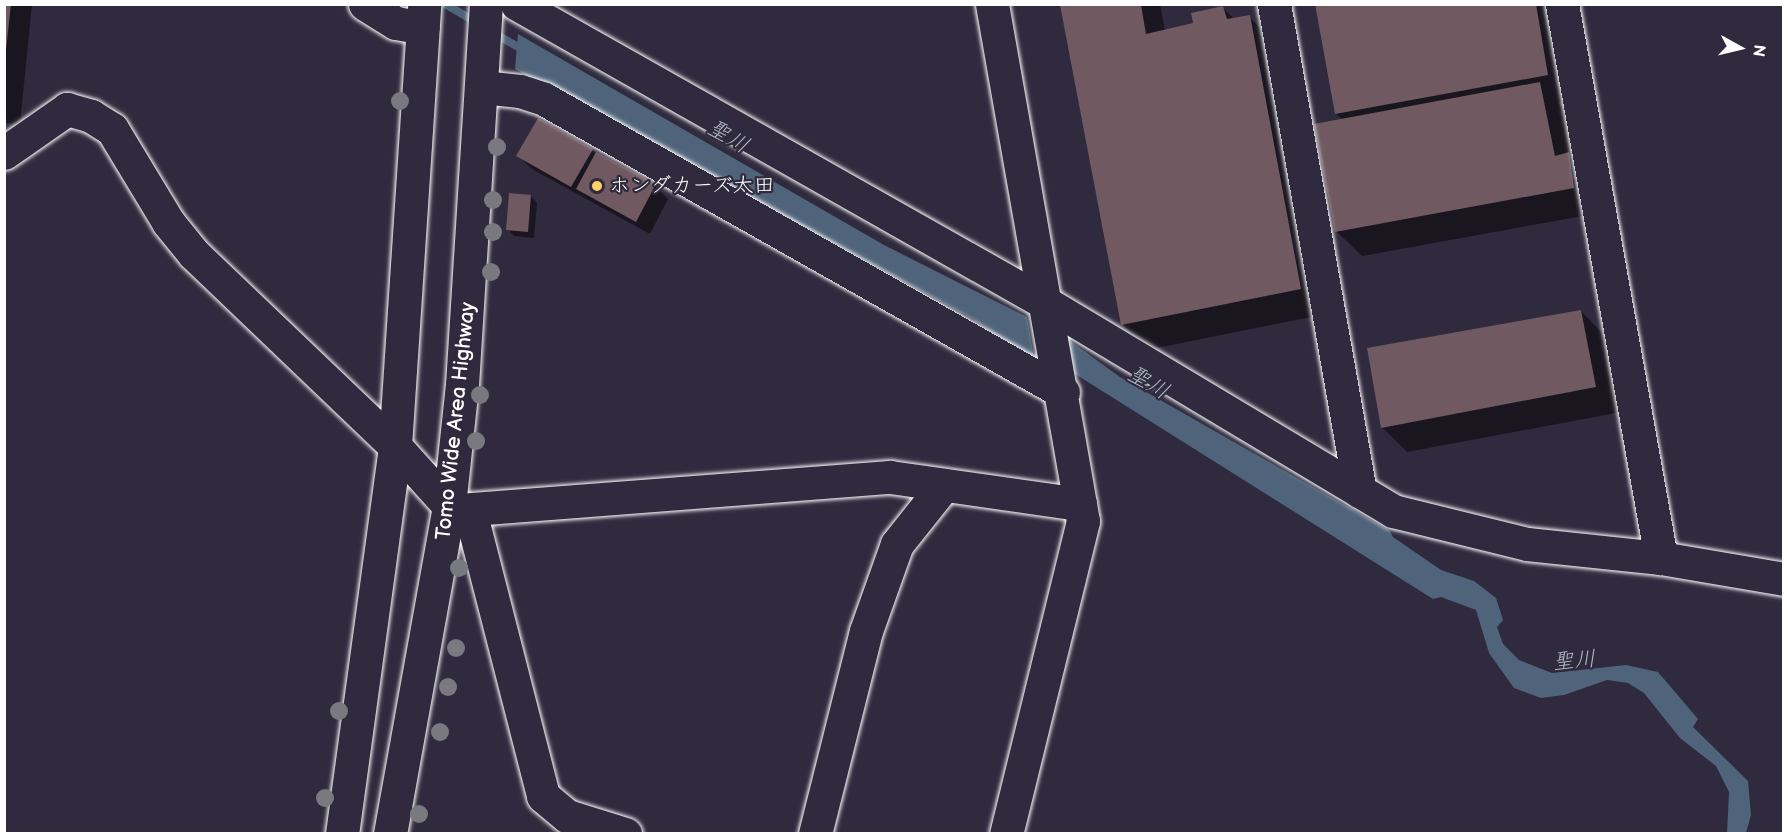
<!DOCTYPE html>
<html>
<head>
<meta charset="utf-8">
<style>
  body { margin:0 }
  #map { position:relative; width:1788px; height:838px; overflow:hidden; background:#2f2a3d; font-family:"Balsamiq Sans","Klee One",sans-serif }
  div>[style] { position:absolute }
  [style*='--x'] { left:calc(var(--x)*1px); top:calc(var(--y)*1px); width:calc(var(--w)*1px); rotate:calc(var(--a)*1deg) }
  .water>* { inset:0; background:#4f637a }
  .shadow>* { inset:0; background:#0007 }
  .stream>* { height:8px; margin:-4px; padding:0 4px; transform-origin:4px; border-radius:4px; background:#4f637a }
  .building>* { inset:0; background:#705960 }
  .roads { filter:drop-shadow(0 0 2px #fff) drop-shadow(0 0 2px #fff) }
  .minor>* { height:33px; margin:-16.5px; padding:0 16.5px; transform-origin:16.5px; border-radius:16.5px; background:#2f2a3d }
  .highway>* { height:33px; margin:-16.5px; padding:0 16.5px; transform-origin:16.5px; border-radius:16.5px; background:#2f2a3d }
  .trees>* { width:18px; height:18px; margin:-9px; border-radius:50%; background:#797a80 }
  .dots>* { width:16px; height:16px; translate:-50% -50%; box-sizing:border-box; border:3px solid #2f2a3d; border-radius:50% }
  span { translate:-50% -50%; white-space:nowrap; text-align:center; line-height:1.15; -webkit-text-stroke:4.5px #2f2a3d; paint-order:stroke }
  .poi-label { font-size:21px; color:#fff }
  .left { translate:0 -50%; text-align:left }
  .street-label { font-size:21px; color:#fff }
  .water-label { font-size:22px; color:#b0b9c3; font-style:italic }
  .frame { position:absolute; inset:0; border:6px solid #fff; pointer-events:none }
  .north { position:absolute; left:1710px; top:18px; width:60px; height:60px; -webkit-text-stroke:4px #2f2a3d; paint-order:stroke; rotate:98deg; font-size:16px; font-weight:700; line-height:24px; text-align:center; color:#fff }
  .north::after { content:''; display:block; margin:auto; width:21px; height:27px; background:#fff; clip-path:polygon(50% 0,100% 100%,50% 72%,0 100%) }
</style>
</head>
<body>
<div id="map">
  <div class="water">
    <div style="clip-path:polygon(518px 34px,884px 245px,1027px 317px,1035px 364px,973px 319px,515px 69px)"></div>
    <div style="clip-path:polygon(1066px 338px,1120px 377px,1390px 531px,1393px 537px,1441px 570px,1474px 581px,1496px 598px,1503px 620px,1497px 627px,1503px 644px,1519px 660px,1552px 673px,1626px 665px,1658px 672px,1698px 719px,1693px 727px,1748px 781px,1751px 815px,1746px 833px,1727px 833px,1729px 792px,1716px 766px,1680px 738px,1644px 693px,1628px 683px,1607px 680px,1564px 695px,1541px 698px,1514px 688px,1489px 653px,1476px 610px,1441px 597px,1433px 599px,1072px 372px)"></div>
  </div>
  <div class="shadow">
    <div style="clip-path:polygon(4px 4px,32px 4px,20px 124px,4px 123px)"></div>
    <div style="clip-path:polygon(1062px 4px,1160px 4px,1165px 31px,1195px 24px,1223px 8px,1234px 19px,1249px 17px,1275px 42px,1326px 314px,1147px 350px,1122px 324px)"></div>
    <div style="clip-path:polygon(1316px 4px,1556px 4px,1573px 100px,1558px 103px,1565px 109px,1599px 213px,1362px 256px,1336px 231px,1343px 120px,1336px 114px)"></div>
    <div style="clip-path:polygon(592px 150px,655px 186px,668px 199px,650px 234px,532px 169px,518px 156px)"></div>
    <div style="clip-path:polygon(531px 196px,537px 203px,534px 238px,514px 236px,508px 229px)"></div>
    <div style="clip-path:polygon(1581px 311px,1606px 337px,1621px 412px,1407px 452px,1382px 427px)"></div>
  </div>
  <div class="stream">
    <div style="--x:445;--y:4;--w:39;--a:30"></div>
    <div style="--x:492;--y:32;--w:38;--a:30"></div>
  </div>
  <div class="building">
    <div style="clip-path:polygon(4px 4px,11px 4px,6px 50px,4px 50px)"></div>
    <div style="clip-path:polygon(1315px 4px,1536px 4px,1548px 75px,1335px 114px)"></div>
    <div style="clip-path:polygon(1060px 5px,1141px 5px,1146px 34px,1193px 23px,1191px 13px,1223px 6px,1227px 19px,1250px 15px,1301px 289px,1121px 325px)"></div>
    <div style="clip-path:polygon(1540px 82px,1555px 156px,1569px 152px,1574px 188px,1335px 232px,1314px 124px)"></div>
    <div style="clip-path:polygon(538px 118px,593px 149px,571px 187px,516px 156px)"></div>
    <div style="clip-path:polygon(596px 152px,656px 184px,636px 222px,576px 189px)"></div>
    <div style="clip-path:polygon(509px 193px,531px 195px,528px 232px,506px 230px)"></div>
    <div style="clip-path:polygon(1581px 310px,1596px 387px,1381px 428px,1367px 348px)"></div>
  </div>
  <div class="roads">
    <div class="minor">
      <div style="--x:365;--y:4;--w:36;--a:32"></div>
      <div style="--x:396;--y:23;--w:27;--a:10"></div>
      <div style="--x:517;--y:4;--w:605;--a:29.49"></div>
      <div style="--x:1044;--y:302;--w:407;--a:30.9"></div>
      <div style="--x:1393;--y:511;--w:138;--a:13.8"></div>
      <div style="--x:1527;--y:544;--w:135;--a:6"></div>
      <div style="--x:1661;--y:558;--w:125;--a:9.7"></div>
      <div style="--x:992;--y:4;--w:525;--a:80.02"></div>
      <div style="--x:1083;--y:521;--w:322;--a:103.8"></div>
      <div style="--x:1274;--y:4;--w:495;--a:80"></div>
      <div style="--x:1562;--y:4;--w:563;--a:79.87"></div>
      <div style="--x:482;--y:87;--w:38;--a:6"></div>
      <div style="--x:520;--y:91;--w:25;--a:18"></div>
      <div style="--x:544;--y:99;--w:596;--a:29.45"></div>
      <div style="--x:4;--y:153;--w:77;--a:-34.9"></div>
      <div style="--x:67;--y:109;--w:25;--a:16"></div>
      <div style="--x:91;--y:116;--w:25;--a:32"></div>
      <div style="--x:112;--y:129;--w:109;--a:58.9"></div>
      <div style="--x:168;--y:222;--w:41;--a:50.9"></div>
      <div style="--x:194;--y:254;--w:278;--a:43.7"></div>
      <div style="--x:395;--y:446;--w:81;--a:48"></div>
      <div style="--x:449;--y:506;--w:11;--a:22"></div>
      <div style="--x:459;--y:510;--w:432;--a:-4.4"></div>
      <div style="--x:890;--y:477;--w:192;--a:8.1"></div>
      <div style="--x:470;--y:511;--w:294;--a:75.6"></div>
      <div style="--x:543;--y:796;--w:31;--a:40"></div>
      <div style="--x:567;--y:816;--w:61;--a:17.2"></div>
      <div style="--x:815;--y:834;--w:209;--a:-75.9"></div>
      <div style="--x:866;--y:631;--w:92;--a:-70.4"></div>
      <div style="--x:897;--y:544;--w:75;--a:-51.5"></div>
    </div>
    <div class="highway">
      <div style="--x:342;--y:834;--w:392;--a:-82.2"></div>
      <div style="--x:395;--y:446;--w:443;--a:-86.2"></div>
      <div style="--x:390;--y:834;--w:333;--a:-79.8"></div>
      <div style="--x:449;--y:506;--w:122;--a:-83.9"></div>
      <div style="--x:462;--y:385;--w:382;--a:-86.4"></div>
    </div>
  </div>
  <div class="trees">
    <div style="left:400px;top:101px"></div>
    <div style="left:497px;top:147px"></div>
    <div style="left:493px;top:200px"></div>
    <div style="left:493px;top:232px"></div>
    <div style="left:491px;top:272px"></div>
    <div style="left:480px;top:395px"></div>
    <div style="left:476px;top:441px"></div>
    <div style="left:459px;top:568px"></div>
    <div style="left:456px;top:648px"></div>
    <div style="left:448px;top:687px"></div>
    <div style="left:339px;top:711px"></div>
    <div style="left:440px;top:732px"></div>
    <div style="left:325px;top:798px"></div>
    <div style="left:419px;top:814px"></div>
  </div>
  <div class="dots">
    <div style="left:597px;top:186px;background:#ffd166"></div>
  </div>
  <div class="poi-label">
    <span class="left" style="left:609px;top:186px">ホンダカーズ太田</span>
  </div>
  <div class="street-label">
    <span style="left:456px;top:421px;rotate:-84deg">Tomo Wide Area Highway</span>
  </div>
  <div class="water-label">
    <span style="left:728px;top:137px;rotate:30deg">聖川</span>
    <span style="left:1148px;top:383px;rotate:30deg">聖川</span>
    <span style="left:1574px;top:661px;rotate:-5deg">聖川</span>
  </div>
  <div class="frame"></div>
  <div class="north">N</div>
</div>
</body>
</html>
